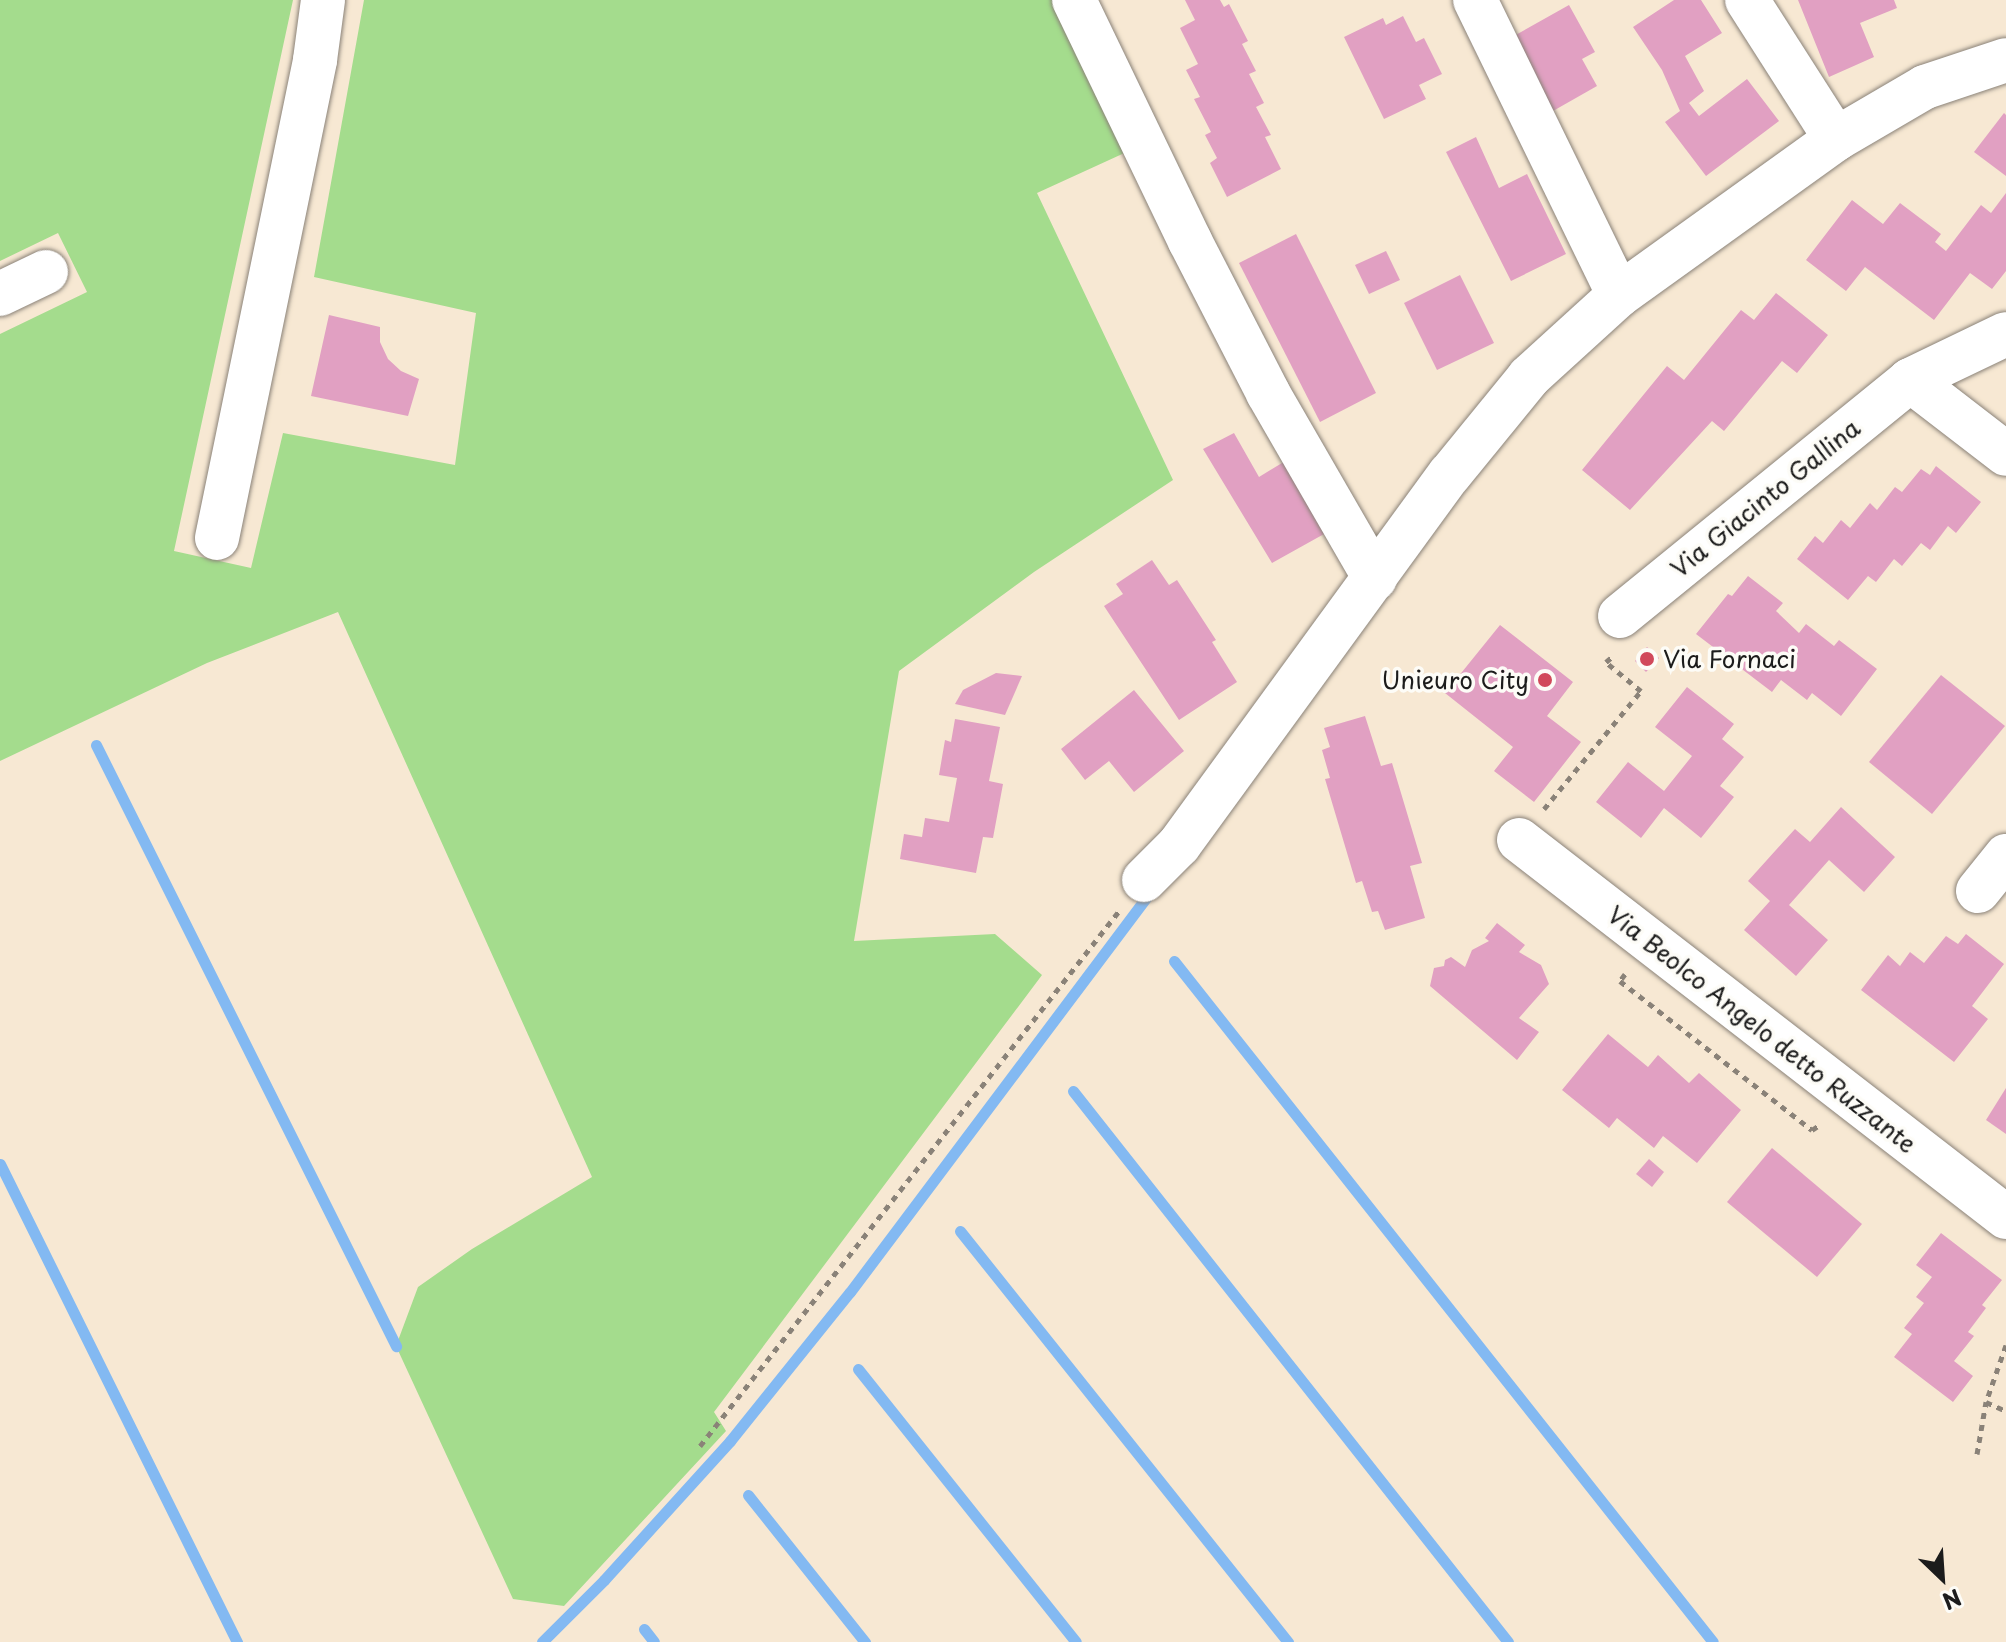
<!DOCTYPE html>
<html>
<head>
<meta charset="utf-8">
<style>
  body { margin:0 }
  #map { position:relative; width:2006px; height:1642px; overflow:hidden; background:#f7e8d3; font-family:"Playpen Sans",sans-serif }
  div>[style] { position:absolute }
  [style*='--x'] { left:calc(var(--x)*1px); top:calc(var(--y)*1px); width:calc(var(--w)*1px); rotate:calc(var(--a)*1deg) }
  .green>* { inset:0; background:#a4dc8d }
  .stream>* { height:11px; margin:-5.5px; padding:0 5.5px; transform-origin:5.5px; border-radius:5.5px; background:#83b9f2 }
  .building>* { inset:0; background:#e1a0c2 }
  .path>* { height:5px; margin-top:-2.5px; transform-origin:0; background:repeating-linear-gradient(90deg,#8a8278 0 6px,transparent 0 12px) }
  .roads { filter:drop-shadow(0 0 2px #8a8278) drop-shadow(0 0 2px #8a8278) }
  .minor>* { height:44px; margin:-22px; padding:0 22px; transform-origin:22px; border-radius:22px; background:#fff }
  .dots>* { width:22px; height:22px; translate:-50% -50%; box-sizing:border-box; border:4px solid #fdfcf7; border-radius:50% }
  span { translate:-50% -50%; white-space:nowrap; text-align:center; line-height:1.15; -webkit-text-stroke:7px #fdfcf7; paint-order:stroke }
  .street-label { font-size:24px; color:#1c1c1c }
  .poi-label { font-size:24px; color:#1c1c1c }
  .left { translate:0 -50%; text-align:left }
  .right { translate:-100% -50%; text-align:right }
  .north { position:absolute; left:1902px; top:1538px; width:80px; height:80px; -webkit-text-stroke:6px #fdfcf7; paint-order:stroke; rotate:155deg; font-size:22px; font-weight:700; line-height:32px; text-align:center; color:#1c1c1c }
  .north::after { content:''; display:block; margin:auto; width:28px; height:36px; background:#1c1c1c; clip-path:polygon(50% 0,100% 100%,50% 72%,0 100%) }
</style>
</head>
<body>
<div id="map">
  <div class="green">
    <div style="clip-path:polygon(0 0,293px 0,174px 551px,251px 568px,283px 433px,455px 465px,476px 313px,314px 277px,364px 0,1062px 0,1131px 150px,1037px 193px,1173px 480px,1034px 572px,899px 671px,854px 941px,995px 934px,1042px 975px,714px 1412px,726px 1431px,564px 1606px,513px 1599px,396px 1346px,418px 1287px,472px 1249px,592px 1177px,338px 612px,207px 663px,0 761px,0 334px,87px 292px,58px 233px,0 261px)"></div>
  </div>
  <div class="stream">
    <div style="--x:96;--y:745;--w:672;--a:63.47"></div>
    <div style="--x:1174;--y:961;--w:868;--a:51.64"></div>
    <div style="--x:1073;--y:1091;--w:702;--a:51.71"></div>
    <div style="--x:0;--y:1164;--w:534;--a:63.63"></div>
    <div style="--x:960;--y:1231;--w:526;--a:51.41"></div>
    <div style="--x:858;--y:1369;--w:349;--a:51.4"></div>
    <div style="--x:748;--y:1495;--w:188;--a:51.5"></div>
    <div style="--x:644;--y:1629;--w:16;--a:52"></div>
    <div style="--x:542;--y:1642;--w:88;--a:-45"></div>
    <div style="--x:604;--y:1580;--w:188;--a:-47.8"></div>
    <div style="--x:730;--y:1441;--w:191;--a:-51.2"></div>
    <div style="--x:850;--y:1292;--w:496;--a:-53.1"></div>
  </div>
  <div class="building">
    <div style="clip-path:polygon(1185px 0,1220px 0,1224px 7px,1229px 4px,1248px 41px,1242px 44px,1256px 71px,1249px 74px,1264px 103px,1256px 107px,1271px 135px,1265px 137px,1281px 169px,1227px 197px,1210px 163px,1217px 158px,1205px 135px,1211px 132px,1194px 99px,1200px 97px,1186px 70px,1198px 64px,1180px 28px,1195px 20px)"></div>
    <div style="clip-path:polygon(1674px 0,1701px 0,1722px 33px,1685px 56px,1704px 91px,1689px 103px,1699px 116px,1747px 79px,1779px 121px,1706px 176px,1665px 122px,1680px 111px,1662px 70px,1633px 27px)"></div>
    <div style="clip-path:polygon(1798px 0,1894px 0,1897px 8px,1860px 23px,1874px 57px,1829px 77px)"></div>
    <div style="clip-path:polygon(1569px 5px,1595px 52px,1582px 59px,1597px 86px,1553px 111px,1512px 37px)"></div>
    <div style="clip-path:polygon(1403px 16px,1416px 42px,1424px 38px,1442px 74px,1419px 85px,1426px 99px,1384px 119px,1344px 37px,1383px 18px,1386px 25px)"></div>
    <div style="clip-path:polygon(2004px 113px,2006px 115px,2006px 176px,1974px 152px)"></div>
    <div style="clip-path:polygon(1476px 137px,1499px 188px,1527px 174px,1566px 254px,1511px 281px,1446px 152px)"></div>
    <div style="clip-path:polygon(2006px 193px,2006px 271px,1992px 289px,1970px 273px,1934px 320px,1865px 267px,1846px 291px,1806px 260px,1852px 200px,1883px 224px,1900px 203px,1941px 234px,1935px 242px,1946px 251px,1981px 205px,1991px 213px)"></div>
    <div style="clip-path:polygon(1296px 234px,1376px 393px,1320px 422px,1239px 263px)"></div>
    <div style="clip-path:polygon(1386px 251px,1400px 280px,1369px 294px,1355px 265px)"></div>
    <div style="clip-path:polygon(1460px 275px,1494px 343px,1437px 370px,1404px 303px)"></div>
    <div style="clip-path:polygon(1776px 293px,1828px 335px,1797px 373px,1782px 361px,1724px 431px,1712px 421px,1630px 510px,1582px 470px,1667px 366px,1684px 380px,1741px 310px,1754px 320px)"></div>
    <div style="clip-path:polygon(329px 315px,380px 327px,380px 342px,388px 359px,401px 371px,419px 379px,408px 416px,311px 396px)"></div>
    <div style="clip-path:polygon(1234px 433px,1259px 477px,1292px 457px,1333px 529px,1272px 563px,1203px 449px)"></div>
    <div style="clip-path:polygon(1936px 466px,1981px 502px,1956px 533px,1948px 526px,1930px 550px,1921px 543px,1902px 566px,1894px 559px,1876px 582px,1868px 576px,1848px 600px,1797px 559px,1815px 536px,1823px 543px,1841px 520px,1850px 528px,1870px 503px,1877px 510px,1895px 487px,1902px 492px,1921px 469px,1930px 475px)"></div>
    <div style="clip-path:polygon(1152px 560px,1169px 585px,1177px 580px,1216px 640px,1212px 642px,1237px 682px,1179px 720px,1104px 606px,1123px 594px,1116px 584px)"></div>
    <div style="clip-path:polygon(1748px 576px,1783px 603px,1776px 611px,1799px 633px,1806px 624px,1834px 646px,1839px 640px,1877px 669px,1841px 716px,1812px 693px,1807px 700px,1781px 680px,1772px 692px,1696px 634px,1728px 594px,1732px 596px)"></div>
    <div style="clip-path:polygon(1500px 625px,1573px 682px,1547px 716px,1581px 742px,1534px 802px,1494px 771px,1513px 747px,1445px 693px)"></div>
    <div style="clip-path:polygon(1647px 647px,1659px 658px,1646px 672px,1635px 661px)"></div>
    <div style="clip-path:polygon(996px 673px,1022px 676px,1005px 715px,955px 704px,963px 690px)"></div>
    <div style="clip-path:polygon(1941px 675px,2005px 726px,1932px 814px,1869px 762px)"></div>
    <div style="clip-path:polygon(1687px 687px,1734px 724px,1722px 739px,1744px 757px,1720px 786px,1734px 797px,1701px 838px,1664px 808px,1641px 838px,1596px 802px,1628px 762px,1664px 791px,1692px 756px,1655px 727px)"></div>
    <div style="clip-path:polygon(1134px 690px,1184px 751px,1134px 792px,1109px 761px,1085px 780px,1061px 749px)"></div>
    <div style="clip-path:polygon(1365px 716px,1381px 766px,1392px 763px,1422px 863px,1410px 866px,1425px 918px,1385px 930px,1378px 911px,1372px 912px,1362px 881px,1356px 883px,1325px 779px,1330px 778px,1322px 750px,1330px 747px,1324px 728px)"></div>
    <div style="clip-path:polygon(955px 719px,1000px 727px,989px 781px,1003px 784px,993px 838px,983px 837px,976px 873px,900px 859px,904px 834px,922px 837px,925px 818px,949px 822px,957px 778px,939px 775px,945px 740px,951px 742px)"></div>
    <div style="clip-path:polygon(1841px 807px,1895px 857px,1864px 892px,1829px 860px,1789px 905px,1828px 940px,1796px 976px,1744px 930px,1770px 901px,1748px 881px,1795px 829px,1810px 842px)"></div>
    <div style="clip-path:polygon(1497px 923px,1525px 945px,1519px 952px,1541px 965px,1549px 984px,1519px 1018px,1539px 1032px,1517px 1060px,1430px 986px,1434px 968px,1444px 966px,1445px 960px,1451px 957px,1465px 967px,1472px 950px,1489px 941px,1485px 938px)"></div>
    <div style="clip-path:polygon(1966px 934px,2004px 964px,1972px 1006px,1988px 1019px,1954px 1062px,1861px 990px,1888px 955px,1900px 966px,1910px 952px,1924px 963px,1946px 936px,1958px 944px)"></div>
    <div style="clip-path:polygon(1608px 1034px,1648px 1067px,1658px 1055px,1689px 1083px,1699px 1073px,1741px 1110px,1697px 1163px,1663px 1136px,1654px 1148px,1617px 1118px,1609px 1128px,1562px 1090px)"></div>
    <div style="clip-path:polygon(2006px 1088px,2006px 1134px,1986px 1120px)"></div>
    <div style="clip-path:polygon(1772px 1148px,1862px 1224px,1817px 1277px,1727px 1202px)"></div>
    <div style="clip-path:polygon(1649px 1159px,1664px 1172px,1652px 1187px,1636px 1174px)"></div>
    <div style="clip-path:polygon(1941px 1233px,2002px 1280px,1982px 1305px,1986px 1308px,1968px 1332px,1974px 1336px,1954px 1361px,1973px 1376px,1953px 1402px,1894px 1357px,1912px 1334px,1904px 1328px,1924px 1303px,1916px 1297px,1932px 1277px,1916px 1265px)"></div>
  </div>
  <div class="path">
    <div style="--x:1544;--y:809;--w:153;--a:-50.6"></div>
    <div style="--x:1641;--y:691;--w:45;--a:-140.4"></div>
    <div style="--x:1606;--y:662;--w:9;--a:-41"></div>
    <div style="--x:1625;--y:974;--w:9;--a:126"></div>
    <div style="--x:1620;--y:981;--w:243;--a:37.8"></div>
    <div style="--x:1812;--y:1130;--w:11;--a:-34"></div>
    <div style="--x:2006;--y:1345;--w:60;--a:109.3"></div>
    <div style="--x:1986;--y:1402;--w:22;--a:24"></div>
    <div style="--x:700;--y:1446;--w:680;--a:-51.93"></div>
    <div style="--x:1977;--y:1454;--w:53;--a:-80.2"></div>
  </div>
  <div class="roads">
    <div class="minor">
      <div style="--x:1074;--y:0;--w:267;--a:64.3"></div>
      <div style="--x:1190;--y:241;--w:171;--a:62.8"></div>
      <div style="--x:1268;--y:393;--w:214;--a:60"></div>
      <div style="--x:1475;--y:0;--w:328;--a:64"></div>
      <div style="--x:1747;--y:0;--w:165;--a:57.4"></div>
      <div style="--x:0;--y:294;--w:51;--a:-25.6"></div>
      <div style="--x:1910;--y:380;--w:121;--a:37.6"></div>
      <div style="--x:217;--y:538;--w:488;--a:-78.4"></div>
      <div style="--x:315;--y:60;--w:61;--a:-82.4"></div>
      <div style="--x:1620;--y:616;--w:374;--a:-39.1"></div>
      <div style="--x:1910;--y:380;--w:106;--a:-25.6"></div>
      <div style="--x:1519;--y:840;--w:616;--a:37.74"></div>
      <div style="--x:1144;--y:880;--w:49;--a:-45"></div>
      <div style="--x:1179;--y:845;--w:459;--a:-53.9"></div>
      <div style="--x:1450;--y:474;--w:125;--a:-50.8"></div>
      <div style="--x:1529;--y:377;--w:122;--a:-42.3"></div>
      <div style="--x:1619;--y:295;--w:267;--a:-35.7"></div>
      <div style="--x:1836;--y:139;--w:103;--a:-30.3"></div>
      <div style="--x:1925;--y:87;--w:85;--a:-18.4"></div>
      <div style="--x:1978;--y:891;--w:45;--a:-51.3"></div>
    </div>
  </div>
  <div class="dots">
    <div style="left:1647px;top:659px;background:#d1495b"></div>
    <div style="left:1545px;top:680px;background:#d1495b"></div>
  </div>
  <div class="street-label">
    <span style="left:1765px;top:498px;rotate:-39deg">Via Giacinto Gallina</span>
    <span style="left:1762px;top:1029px;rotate:38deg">Via Beolco Angelo detto Ruzzante</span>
  </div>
  <div class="poi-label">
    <span class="left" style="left:1663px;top:659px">Via Fornaci</span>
    <span class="right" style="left:1529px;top:680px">Unieuro City</span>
  </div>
  <div class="north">N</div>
</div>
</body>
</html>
